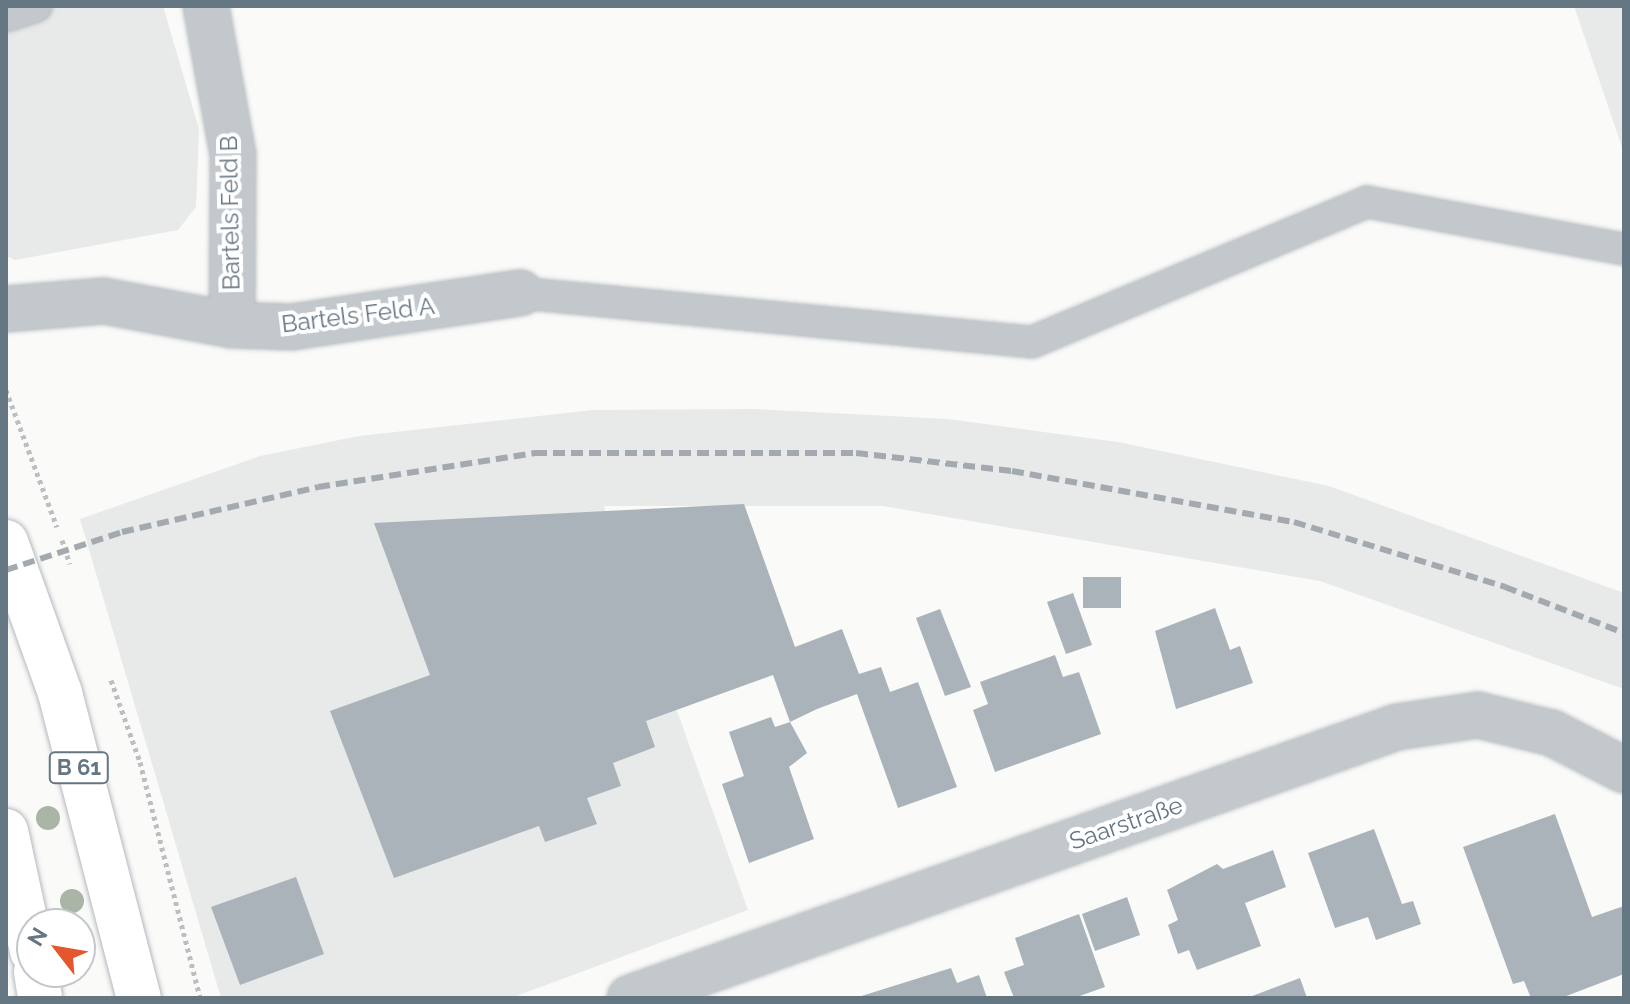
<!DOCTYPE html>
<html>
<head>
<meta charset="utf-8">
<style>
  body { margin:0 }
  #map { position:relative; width:1630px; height:1004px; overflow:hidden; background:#fafaf8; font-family:Raleway,sans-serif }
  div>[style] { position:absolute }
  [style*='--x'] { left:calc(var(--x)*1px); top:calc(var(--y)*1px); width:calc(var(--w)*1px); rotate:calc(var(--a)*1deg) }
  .built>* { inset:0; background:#e8e9e9 }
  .building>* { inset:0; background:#aab3b9 }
  .path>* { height:5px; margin-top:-2.5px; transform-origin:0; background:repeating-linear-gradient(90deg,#bbbfc2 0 4px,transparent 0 8px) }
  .roads { filter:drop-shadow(0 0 2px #b5babe) drop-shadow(0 0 2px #b5babe) }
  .service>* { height:30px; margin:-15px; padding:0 15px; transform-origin:15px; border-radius:15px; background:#c3c8cc }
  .minor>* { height:44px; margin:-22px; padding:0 22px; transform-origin:22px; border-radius:22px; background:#c3c8cc }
  .primary>* { height:44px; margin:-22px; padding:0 22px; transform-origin:22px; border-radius:22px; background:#fff }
  .rail>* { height:6px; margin-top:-3px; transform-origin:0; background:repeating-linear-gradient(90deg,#a2aab0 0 12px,transparent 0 18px) }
  .trees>* { width:24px; height:24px; margin:-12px; border-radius:50%; background:#aab4a7 }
  span { translate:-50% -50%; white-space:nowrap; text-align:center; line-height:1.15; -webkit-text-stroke:8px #fff; paint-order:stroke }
  .shield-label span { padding:2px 6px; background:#fff; border:2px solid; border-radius:6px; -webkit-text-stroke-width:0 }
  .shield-label { font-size:22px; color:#657683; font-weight:700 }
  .street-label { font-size:24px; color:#657683 }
  .frame { position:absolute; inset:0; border:8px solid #657683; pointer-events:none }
  .north { position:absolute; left:16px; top:908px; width:80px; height:80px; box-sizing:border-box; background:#fff; border:2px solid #c1c8cd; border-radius:50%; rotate:301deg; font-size:22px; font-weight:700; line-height:32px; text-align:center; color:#657683 }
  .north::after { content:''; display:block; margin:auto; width:28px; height:36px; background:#e4572e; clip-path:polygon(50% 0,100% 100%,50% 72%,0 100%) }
</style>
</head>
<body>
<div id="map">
  <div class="built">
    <div style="clip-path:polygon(6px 6px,163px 6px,199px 129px,196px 207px,178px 230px,15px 260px,6px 256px)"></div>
    <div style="clip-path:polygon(1574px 6px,1624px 6px,1624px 153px)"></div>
    <div style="clip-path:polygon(754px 409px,948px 419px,1118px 442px,1329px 486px,1624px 593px,1624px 689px,1320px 581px,883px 506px,604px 506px,748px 910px,511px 998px,221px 998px,80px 519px,260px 456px,359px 436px,593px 410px)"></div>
  </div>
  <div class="building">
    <div style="clip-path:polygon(744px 504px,795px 647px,842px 629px,859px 674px,881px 667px,890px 692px,918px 682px,957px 787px,898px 808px,857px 694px,817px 709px,790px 722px,807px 753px,789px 767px,814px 839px,749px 863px,722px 784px,744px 776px,729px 732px,771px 717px,775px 727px,790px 722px,773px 675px,646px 721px,655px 747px,613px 763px,621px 786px,587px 798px,597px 824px,545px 842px,539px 826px,394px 878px,330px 711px,430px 675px,374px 523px)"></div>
    <div style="clip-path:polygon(1083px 577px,1121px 577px,1121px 608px,1083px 608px)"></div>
    <div style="clip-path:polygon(1073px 593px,1092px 645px,1066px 654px,1047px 602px)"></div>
    <div style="clip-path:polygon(1215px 608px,1230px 650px,1240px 646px,1253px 683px,1176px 709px,1155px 631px)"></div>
    <div style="clip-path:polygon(940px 609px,971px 687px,945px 696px,916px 618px)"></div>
    <div style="clip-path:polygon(1055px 655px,1063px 677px,1079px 672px,1101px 734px,995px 772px,973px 710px,988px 704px,980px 682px)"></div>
    <div style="clip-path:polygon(1555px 814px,1592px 917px,1624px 906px,1624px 974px,1561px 998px,1531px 998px,1524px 981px,1513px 984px,1463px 847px)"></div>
    <div style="clip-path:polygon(1374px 829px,1402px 904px,1413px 901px,1421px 924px,1376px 940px,1368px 917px,1335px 928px,1308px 853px)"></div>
    <div style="clip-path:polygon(1273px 850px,1286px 887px,1245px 903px,1261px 946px,1197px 970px,1189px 950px,1178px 954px,1168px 925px,1178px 920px,1167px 890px,1217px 864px,1223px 869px)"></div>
    <div style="clip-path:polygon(296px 877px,324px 954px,240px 985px,211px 907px)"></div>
    <div style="clip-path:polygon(1127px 897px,1140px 935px,1095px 951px,1082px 914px)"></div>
    <div style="clip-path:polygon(1079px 914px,1105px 987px,1074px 998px,1014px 998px,1004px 972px,1024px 965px,1015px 938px)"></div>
    <div style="clip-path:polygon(951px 968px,957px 983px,979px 975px,987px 998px,855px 998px)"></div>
    <div style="clip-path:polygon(1300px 978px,1307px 998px,1247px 998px)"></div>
  </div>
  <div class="path">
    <div style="--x:6;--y:390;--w:146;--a:69.6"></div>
    <div style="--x:62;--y:540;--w:25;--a:72"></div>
    <div style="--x:111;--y:680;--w:87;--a:70.5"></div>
    <div style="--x:140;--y:762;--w:244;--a:75.7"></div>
  </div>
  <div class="roads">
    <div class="service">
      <div style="--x:6;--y:16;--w:32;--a:-18"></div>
      <div style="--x:520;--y:293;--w:514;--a:5.47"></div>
      <div style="--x:1032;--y:342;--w:363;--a:-22.7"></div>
      <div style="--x:1367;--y:202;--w:261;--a:10.4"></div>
    </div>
    <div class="minor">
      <div style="--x:206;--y:6;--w:151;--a:79.7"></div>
      <div style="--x:233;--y:155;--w:170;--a:90.3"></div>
      <div style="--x:6;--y:309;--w:98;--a:-4.7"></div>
      <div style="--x:104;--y:301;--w:130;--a:10.6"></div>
      <div style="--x:232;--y:325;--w:60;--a:1.9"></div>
      <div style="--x:292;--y:327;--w:231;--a:-8.5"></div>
      <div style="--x:630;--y:998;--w:813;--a:-19.46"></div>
      <div style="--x:1397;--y:727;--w:82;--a:-8.4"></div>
      <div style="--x:1478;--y:715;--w:76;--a:13.7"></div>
      <div style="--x:1552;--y:733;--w:81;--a:27.2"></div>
    </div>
    <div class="primary">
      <div style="--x:6;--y:542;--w:160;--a:70.3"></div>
      <div style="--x:60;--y:693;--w:315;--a:75.5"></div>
      <div style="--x:6;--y:831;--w:123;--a:77.8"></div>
      <div style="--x:36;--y:972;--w:26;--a:81"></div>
    </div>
  </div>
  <div class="rail">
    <div style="--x:6;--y:570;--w:122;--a:-18.1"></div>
    <div style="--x:122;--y:532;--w:201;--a:-12.9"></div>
    <div style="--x:318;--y:487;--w:220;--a:-8.9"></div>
    <div style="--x:535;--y:453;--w:321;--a:0"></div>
    <div style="--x:856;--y:453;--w:157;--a:6.6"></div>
    <div style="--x:1012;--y:471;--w:287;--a:10.3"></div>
    <div style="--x:1294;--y:522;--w:221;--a:17.1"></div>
    <div style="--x:1505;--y:587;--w:128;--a:21.1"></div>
  </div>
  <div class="trees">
    <div style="left:48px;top:818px"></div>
    <div style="left:72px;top:901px"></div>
  </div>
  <div class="shield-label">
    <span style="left:79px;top:768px">B 61</span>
  </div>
  <div class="street-label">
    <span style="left:230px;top:213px;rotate:-91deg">Bartels Feld B</span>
    <span style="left:358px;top:315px;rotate:-7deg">Bartels Feld A</span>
    <span style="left:1126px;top:823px;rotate:-19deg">Saarstraße</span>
  </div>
  <div class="frame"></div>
  <div class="north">N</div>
</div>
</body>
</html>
